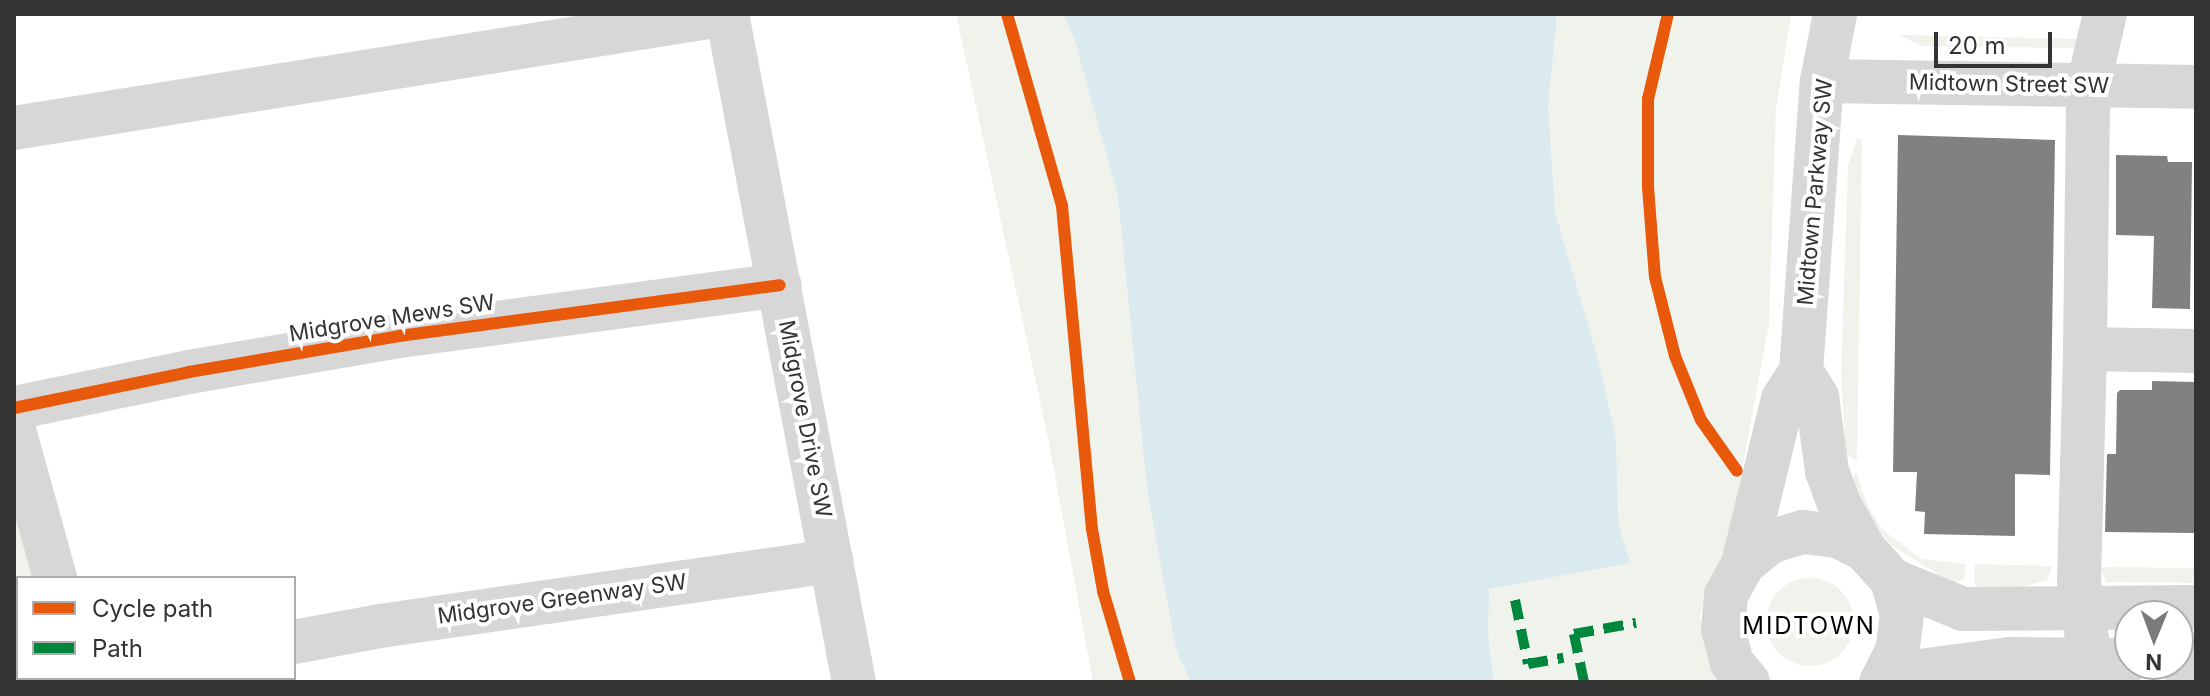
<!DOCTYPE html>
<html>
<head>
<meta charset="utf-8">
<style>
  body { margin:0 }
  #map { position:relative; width:2210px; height:696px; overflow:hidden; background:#fff; font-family:Inter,sans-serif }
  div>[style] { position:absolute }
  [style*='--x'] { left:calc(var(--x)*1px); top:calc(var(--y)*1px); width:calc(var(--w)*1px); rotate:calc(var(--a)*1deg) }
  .green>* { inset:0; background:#f0f3ec }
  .round { border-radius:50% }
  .water>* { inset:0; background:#dbeaee }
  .building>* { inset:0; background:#818181 }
  .minor>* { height:44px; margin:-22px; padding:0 22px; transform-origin:22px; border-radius:22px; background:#d7d7d7 }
  .quiet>* { height:10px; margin-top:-5px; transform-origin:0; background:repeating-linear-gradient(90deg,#00873e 0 20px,transparent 0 30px) }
  .cycleway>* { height:12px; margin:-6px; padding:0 6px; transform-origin:6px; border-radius:6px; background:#e8590c }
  span { translate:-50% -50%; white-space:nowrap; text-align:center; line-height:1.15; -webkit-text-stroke:8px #fff; paint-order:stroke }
  .street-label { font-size:22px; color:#333 }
  .neighbourhood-label { font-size:24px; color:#000; letter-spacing:2px }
  .frame { position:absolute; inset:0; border:16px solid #333; pointer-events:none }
  .legend { position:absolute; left:16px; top:576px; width:280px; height:104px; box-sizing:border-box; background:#fff; border:2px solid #adadad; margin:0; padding:10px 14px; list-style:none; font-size:24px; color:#333 }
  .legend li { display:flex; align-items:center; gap:16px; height:40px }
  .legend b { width:40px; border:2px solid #adadad }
  .north { position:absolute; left:2114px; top:600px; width:80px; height:80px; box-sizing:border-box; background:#fff; border:2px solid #adadad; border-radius:50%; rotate:181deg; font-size:22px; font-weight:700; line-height:32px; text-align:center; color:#333 }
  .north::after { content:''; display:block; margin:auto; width:28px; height:36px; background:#7a7a7a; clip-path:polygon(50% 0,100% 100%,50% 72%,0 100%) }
  .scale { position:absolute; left:1934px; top:32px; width:118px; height:36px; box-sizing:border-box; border:4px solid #333; border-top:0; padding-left:10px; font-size:24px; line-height:28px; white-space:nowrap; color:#333; -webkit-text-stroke:6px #fff; paint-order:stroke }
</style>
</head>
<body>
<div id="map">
  <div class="green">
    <div style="clip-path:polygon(956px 14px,1791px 14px,1776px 109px,1769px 324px,1728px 546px,1704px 598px,1700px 617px,1706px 654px,1718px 682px,1093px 682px,1048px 438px)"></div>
    <div style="clip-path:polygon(1900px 35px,1908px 35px,2078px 39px,2078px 48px,1922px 46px)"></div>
    <div style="clip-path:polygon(1857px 138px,1862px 140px,1857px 461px,1846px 454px,1841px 377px,1848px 166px)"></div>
    <div style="clip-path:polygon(1856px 472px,1868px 507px,1883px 530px,1921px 559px,1965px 564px,1965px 579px,1952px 583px,1891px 545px,1870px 518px,1852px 481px)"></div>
    <div style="clip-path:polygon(14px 495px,36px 578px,18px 578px,18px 678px,62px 678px,63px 682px,14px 682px)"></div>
    <div style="clip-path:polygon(1975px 564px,2052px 566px,2048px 580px,2014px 589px,1979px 591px,1974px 581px)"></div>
    <div style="clip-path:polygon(2100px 567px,2196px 568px,2196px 583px,2106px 582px)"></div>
    <div class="round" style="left:1766px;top:578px;width:88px;height:88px"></div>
  </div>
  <div class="water">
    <div style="clip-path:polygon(1063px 14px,1557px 14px,1548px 106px,1555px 212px,1599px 363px,1616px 439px,1618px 522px,1630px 563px,1489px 589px,1488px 635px,1494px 682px,1191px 682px,1177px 652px,1172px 628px,1147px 488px,1118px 196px,1074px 38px)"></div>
  </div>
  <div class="building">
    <div style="clip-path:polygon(1898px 135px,2055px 140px,2050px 475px,2015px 474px,2015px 536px,1924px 534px,1925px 512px,1915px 511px,1917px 472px,1893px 472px)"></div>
    <div style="clip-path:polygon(2116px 155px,2167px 156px,2168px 162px,2192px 162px,2190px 309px,2152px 308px,2154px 236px,2116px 235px)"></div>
    <div style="clip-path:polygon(2152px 381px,2196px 382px,2195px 533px,2105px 532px,2107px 454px,2116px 454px,2117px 393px,2120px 390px,2152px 390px)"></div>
  </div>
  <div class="minor">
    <div style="--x:727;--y:14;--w:680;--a:79.24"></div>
    <div style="--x:1822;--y:81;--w:374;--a:0.9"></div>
    <div style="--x:14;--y:128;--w:722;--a:-9.08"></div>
    <div style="--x:2085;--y:349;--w:263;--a:-89.3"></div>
    <div style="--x:2088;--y:86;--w:74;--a:-76.7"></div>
    <div style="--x:1801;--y:371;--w:31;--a:58"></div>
    <div style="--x:1817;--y:397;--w:75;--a:82.3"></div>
    <div style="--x:1827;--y:471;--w:37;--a:70"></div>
    <div style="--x:1840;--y:506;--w:51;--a:60.4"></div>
    <div style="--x:14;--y:408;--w:179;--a:-11.6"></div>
    <div style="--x:189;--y:372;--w:213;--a:-9.7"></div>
    <div style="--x:399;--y:336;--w:384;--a:-7.6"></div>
    <div style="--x:14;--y:430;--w:154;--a:74.5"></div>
    <div style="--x:1743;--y:564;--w:170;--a:-76.4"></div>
    <div style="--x:1783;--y:399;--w:33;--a:-57"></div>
    <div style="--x:1801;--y:371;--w:291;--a:-85.9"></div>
    <div style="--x:1822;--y:81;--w:68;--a:-79"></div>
    <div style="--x:1892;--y:580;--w:77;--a:22.2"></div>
    <div style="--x:1963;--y:609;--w:233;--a:-0.5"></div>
    <div style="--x:294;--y:642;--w:87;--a:-10.5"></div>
    <div style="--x:380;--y:626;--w:456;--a:-8.2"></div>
    <div style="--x:2178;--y:661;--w:18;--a:0"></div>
    <div style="--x:82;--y:678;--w:3;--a:72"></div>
    <div style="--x:83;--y:681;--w:16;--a:-11"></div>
    <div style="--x:1748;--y:682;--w:25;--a:-130"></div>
    <div style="--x:1732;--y:663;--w:34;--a:-105"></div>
    <div style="--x:1723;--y:630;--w:35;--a:-85"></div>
    <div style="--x:1726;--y:595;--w:35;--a:-61"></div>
    <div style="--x:1743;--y:564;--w:35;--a:-39"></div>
    <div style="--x:1770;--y:542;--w:34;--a:-17"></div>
    <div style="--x:1803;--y:532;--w:35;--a:7"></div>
    <div style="--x:1838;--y:536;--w:30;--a:27"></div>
    <div style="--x:1865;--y:550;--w:40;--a:48"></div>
    <div style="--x:1892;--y:580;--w:35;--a:74"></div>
    <div style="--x:1902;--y:614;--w:35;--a:97"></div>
    <div style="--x:1898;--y:649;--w:37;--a:117"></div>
    <div style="--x:1882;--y:682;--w:47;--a:-14.9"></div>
    <div style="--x:1927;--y:670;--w:83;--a:-7.6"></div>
    <div style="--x:2009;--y:659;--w:121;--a:0.5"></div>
    <div style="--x:2093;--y:682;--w:102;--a:-97.9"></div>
    <div style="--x:2079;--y:581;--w:232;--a:-88.5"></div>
    <div style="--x:2085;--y:349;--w:111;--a:1"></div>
  </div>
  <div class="quiet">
    <div style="--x:1515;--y:600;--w:65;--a:78.5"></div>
    <div style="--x:1528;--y:664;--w:36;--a:-10"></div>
    <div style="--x:1584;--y:682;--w:49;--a:-101.8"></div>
    <div style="--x:1574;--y:634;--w:63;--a:-10.1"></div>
  </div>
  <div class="cycleway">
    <div style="--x:1007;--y:14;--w:200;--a:74"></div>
    <div style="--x:1062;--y:206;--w:324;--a:84.7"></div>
    <div style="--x:1092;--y:529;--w:63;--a:79.9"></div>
    <div style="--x:1103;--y:591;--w:95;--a:73.5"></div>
    <div style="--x:1668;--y:14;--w:87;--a:103.2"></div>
    <div style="--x:1648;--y:99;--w:88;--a:90"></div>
    <div style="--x:1648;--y:187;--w:90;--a:85.6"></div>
    <div style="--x:1655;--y:277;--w:81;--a:75.8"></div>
    <div style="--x:1675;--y:356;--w:69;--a:67.9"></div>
    <div style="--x:1701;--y:420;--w:62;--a:54.8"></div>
    <div style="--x:14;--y:408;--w:179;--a:-11.6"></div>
    <div style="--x:189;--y:372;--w:213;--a:-9.7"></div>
    <div style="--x:399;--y:336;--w:384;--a:-7.6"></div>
  </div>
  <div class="street-label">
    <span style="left:2009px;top:84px;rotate:1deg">Midtown Street SW</span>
    <span style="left:1815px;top:192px;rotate:-85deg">Midtown Parkway SW</span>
    <span style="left:392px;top:318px;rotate:-9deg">Midgrove Mews SW</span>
    <span style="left:805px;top:419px;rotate:79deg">Midgrove Drive SW</span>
    <span style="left:562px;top:599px;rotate:-8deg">Midgrove Greenway SW</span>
  </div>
  <div class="neighbourhood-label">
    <span style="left:1809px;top:626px">MIDTOWN</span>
  </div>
  <div class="frame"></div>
  <ul class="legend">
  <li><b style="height:10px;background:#e8590c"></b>Cycle path</li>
  <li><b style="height:10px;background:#00873e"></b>Path</li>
  </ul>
  <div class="north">N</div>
  <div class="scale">20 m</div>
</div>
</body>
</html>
